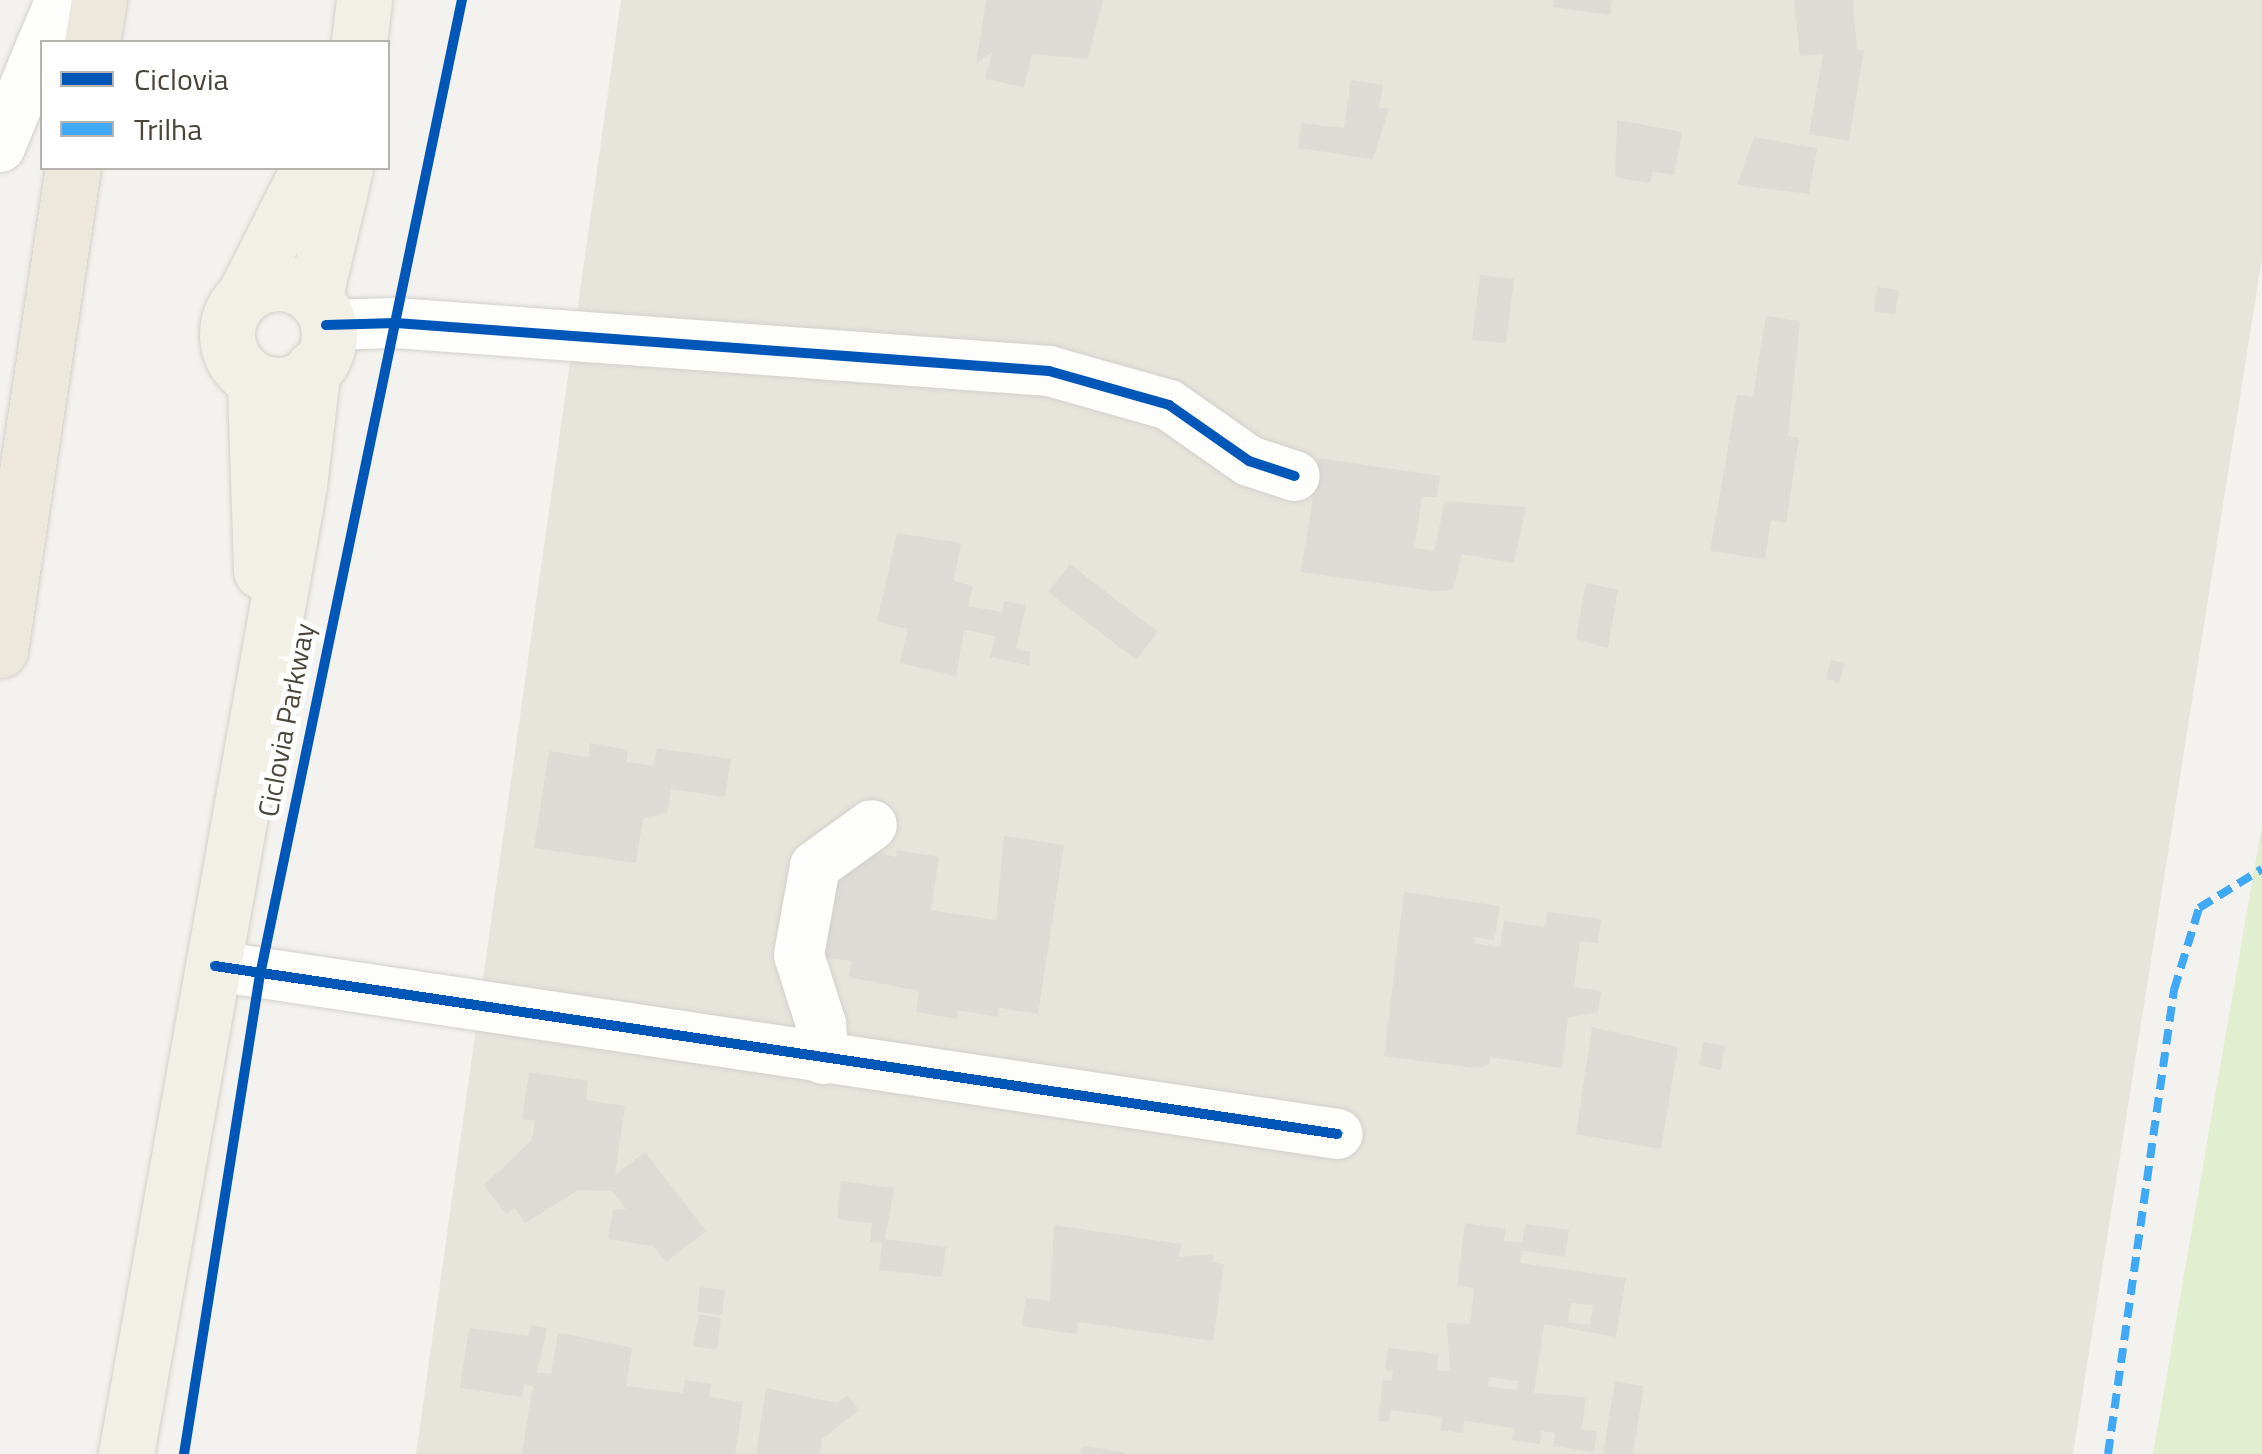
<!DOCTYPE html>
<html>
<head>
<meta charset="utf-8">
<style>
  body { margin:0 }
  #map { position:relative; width:2262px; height:1454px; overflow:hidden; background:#f4f2ee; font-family:"Titillium Web",sans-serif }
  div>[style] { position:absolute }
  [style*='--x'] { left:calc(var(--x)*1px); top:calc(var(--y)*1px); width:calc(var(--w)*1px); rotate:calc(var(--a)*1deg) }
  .residential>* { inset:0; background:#e7e4dc }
  .green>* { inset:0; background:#e1eecf }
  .building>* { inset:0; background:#dedbd6 }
  .roads { filter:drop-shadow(0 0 2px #d2d0cb) drop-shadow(0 0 2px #d2d0cb) }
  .minor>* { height:50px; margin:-25px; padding:0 25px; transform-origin:25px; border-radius:25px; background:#fdfdfc }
  .major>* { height:55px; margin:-27.5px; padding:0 27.5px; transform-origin:27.5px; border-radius:27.5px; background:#f2efe6 }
  .major>.ring { margin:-27.5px; padding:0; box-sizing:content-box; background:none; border:55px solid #f2efe6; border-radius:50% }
  .highway>* { height:55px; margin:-27.5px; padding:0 27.5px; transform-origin:27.5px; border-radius:27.5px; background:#ede8db }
  .quiet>* { height:8px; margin-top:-4px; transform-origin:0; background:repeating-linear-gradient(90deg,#3fa9f5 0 15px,transparent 0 23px) }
  .cycleway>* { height:10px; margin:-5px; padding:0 5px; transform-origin:5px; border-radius:5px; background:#0057b8 }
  span { translate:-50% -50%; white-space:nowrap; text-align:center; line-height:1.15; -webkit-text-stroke:10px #fff; paint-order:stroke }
  .street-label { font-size:28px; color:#4b4439 }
  .legend { position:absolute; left:40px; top:40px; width:350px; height:130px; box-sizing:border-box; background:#fff; border:2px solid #b7b4b0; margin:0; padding:12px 18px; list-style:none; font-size:30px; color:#4b4439 }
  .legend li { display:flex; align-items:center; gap:20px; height:50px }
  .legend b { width:50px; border:2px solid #b7b4b0 }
</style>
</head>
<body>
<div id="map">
  <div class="residential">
    <div style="clip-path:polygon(621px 0,2262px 0,2262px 258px,2073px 1454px,416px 1454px)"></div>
  </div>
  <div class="green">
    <div style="clip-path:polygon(2262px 825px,2262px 1454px,2153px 1454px)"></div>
  </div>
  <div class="building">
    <div style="clip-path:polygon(986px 0,1103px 0,1088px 59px,1032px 54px,1024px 87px,985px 79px,992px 52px,976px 64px)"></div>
    <div style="clip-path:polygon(1554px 0,1612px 0,1610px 15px,1553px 7px)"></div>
    <div style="clip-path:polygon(1794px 0,1853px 0,1857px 50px,1864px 50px,1849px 141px,1809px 134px,1823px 54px,1800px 56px)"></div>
    <div style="clip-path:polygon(1351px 80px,1383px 85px,1379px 107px,1389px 109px,1373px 159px,1298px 148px,1301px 123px,1344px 128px)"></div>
    <div style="clip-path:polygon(1617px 120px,1682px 132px,1674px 175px,1653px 172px,1650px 183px,1615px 177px)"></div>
    <div style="clip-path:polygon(1754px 137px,1817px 148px,1809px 194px,1737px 185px)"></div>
    <div style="clip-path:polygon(1480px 275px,1514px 279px,1506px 343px,1472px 340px)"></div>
    <div style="clip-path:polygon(1877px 287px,1899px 290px,1895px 314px,1874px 312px)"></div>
    <div style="clip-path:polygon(1766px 316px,1800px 321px,1788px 436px,1799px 438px,1786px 523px,1771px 520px,1765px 559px,1710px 551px,1737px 395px,1753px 397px)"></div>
    <div style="clip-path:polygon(1319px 458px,1440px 476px,1437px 497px,1422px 497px,1414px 548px,1434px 551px,1445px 501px,1526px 507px,1514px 563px,1462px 554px,1453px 590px,1432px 591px,1301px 572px)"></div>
    <div style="clip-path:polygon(897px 533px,961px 543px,954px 581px,973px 586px,968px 606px,1002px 612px,1004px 601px,1026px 605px,1016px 649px,1030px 652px,1030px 666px,990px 657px,995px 636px,964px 630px,956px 676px,900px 663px,908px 629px,877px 622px)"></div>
    <div style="clip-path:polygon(1070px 564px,1158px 632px,1136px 660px,1048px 592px)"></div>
    <div style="clip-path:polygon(1586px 583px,1618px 590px,1608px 648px,1576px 639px)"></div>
    <div style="clip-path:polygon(1831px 660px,1845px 663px,1839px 683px,1826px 679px)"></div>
    <div style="clip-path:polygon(590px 743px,628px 750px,626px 762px,654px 766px,657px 748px,731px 759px,725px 797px,671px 789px,667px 813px,643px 818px,636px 863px,534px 848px,549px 751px,588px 757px)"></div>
    <div style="clip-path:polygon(1004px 836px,1064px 845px,1038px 1014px,999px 1008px,998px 1017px,958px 1010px,957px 1019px,916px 1012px,919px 991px,849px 977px,852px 961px,821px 957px,838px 841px,896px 857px,897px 850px,939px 857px,931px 910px,996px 920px)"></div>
    <div style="clip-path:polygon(1404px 892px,1500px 906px,1494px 940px,1474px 937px,1473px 943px,1500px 947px,1504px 921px,1545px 927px,1547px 912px,1601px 919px,1598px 943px,1580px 941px,1574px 987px,1601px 991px,1598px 1012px,1568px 1018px,1562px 1068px,1490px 1057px,1489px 1065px,1475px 1068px,1384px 1056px)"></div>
    <div style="clip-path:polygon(1592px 1027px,1678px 1047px,1661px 1149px,1576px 1134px)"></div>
    <div style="clip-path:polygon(1703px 1042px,1725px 1046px,1721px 1070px,1699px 1065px)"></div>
    <div style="clip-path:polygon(529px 1072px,588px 1081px,586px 1100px,625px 1106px,615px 1175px,645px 1152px,706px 1231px,666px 1262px,653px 1246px,608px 1239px,613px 1210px,626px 1209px,612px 1191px,578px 1190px,526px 1223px,514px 1208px,506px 1214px,484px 1185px,532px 1140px,535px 1121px,522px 1119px)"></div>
    <div style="clip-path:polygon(841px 1181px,894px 1188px,885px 1239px,946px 1247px,942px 1277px,879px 1270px,882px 1243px,870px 1242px,872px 1223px,837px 1219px)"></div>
    <div style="clip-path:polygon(evenodd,1465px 1223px,1506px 1229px,1504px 1241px,1522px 1243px,1525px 1224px,1569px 1230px,1565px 1257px,1522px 1251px,1520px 1263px,1626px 1278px,1616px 1337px,1544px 1324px,1534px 1393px,1586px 1397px,1582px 1430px,1597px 1431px,1594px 1452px,1553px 1446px,1555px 1433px,1541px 1431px,1540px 1444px,1512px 1440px,1514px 1428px,1464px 1421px,1463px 1433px,1440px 1430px,1442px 1417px,1391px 1410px,1389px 1422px,1378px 1421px,1383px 1380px,1391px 1381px,1393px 1371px,1385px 1370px,1388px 1348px,1439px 1354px,1437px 1370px,1450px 1371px,1447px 1323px,1470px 1324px,1474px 1288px,1457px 1286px,1465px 1223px,1571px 1303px,1593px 1305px,1590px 1325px,1568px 1322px,1571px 1303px,1465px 1223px,1489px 1377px,1518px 1381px,1517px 1390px,1488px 1387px,1489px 1377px)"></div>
    <div style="clip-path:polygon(1054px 1225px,1181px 1244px,1179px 1257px,1214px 1254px,1213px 1262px,1224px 1264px,1213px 1341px,1078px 1322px,1076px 1334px,1022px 1326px,1026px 1298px,1050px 1301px)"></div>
    <div style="clip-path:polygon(700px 1287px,725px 1290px,722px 1315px,697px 1312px)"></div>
    <div style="clip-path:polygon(699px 1314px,721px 1318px,717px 1350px,693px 1346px)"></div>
    <div style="clip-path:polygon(531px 1325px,547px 1328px,537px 1372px,551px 1374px,558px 1334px,567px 1334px,632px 1348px,626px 1386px,683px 1393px,685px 1380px,711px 1384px,709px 1397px,743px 1402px,735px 1454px,522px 1454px,533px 1386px,524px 1384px,522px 1397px,460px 1388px,469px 1328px,528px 1336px)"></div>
    <div style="clip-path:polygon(1615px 1381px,1644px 1386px,1633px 1454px,1603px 1454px)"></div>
    <div style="clip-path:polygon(766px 1388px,837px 1403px,848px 1395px,859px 1410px,822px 1439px,820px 1454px,756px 1454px)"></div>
    <div style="clip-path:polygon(1082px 1446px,1124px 1452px,1124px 1454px,1081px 1454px)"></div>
  </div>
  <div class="roads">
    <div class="minor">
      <div style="--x:43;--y:42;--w:46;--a:-66.8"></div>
      <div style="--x:0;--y:147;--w:111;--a:-67.8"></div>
      <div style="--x:326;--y:325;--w:70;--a:-1.6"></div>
      <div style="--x:396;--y:323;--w:655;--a:4.2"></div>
      <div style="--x:1049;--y:371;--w:125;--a:15.8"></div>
      <div style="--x:1169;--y:405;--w:98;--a:35"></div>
      <div style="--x:1249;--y:461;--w:48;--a:18.1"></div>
      <div style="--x:215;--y:966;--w:1135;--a:8.51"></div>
      <div style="--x:823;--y:1059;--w:35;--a:-93"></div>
      <div style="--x:821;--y:1024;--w:72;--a:-107.7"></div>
      <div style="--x:799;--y:955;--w:90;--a:-79.8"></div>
      <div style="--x:815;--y:866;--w:70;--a:-35.7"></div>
    </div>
    <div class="major">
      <div style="--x:359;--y:42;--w:42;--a:-83.2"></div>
      <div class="ring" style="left:227px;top:283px;width:47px;height:47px"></div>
      <div style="--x:246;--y:292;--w:139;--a:-63.1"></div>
      <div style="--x:315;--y:295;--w:130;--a:-76.7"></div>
      <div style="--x:255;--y:387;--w:184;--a:88.1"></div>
      <div style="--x:126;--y:1454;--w:984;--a:-79.88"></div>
      <div style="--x:299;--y:485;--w:118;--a:-83.2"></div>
    </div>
    <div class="highway">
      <div style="--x:92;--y:42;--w:43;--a:-80.5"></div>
      <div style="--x:0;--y:650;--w:487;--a:-81.4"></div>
    </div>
  </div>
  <div class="quiet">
    <div style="--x:2108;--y:1454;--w:469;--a:-81.9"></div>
    <div style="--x:2174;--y:990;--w:86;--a:-73"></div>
    <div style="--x:2199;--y:908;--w:74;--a:-31.8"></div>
  </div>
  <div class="cycleway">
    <div style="--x:326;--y:325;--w:70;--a:-1.6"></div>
    <div style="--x:396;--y:323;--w:655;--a:4.2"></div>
    <div style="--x:1049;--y:371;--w:125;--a:15.8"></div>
    <div style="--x:1169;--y:405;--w:98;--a:35"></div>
    <div style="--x:1249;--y:461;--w:48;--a:18.1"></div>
    <div style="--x:215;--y:966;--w:1135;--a:8.51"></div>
    <div style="--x:184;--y:1454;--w:485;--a:-81"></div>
    <div style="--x:260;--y:975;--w:996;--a:-78.3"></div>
  </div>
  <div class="street-label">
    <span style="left:286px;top:720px;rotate:-79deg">Ciclovia Parkway</span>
  </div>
  <ul class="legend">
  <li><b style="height:12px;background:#0057b8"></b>Ciclovia</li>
  <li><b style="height:12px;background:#3fa9f5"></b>Trilha</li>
  </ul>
</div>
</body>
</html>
